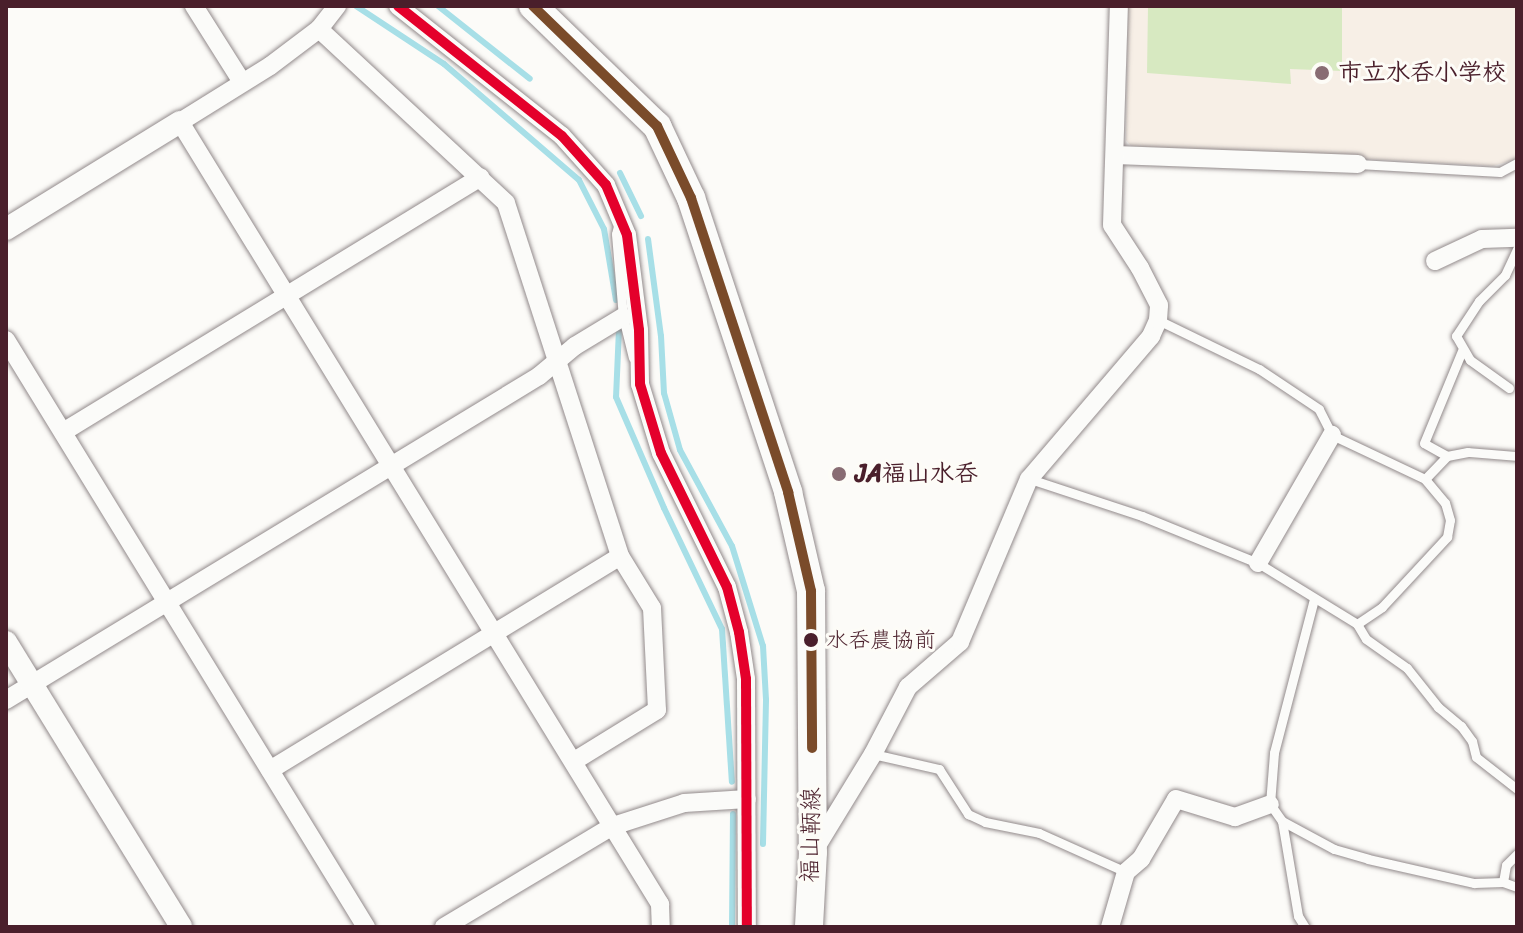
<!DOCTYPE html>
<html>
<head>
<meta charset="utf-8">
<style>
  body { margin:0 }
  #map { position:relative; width:1523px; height:933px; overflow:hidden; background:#fcfbf8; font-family:Sriracha,"Klee One",sans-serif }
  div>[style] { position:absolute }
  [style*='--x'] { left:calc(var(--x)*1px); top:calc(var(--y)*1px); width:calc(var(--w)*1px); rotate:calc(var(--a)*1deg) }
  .built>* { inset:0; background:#f7efe6 }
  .green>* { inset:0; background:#d7e9c1 }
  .stream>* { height:6px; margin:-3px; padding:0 3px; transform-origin:3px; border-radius:3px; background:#a7dfe7 }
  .roads { filter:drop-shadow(0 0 2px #928a8b) drop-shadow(0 0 2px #928a8b) }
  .service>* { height:9px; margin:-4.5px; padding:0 4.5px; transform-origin:4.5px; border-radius:4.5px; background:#fbfbf9 }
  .minor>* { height:18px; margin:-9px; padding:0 9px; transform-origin:9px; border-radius:9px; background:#fbfbf9 }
  .tertiary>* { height:22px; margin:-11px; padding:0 11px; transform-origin:11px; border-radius:11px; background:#fbfbf9 }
  .primary>* { height:28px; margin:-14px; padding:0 14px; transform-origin:14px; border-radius:14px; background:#fbfbf9 }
  .bus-1>* { height:10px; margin:-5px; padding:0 5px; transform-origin:5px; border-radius:5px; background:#7a4b2a }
  .bus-2>* { height:10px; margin:-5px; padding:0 5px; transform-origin:5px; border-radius:5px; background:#e4002b }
  .dots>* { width:22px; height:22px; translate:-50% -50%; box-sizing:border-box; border:4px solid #fdfcf7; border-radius:50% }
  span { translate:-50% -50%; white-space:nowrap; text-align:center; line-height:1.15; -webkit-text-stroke:6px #fdfcf7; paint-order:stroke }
  .bus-label { font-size:22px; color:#4a1f2b }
  .left { translate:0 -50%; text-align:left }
  .poi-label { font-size:24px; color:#4a1f2b; font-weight:700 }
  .street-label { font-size:24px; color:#4a1f2b }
  .frame { position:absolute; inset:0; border:8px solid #4a1f2b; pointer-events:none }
</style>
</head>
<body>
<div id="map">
  <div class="built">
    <div style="clip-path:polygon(1128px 6px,1517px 6px,1517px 159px,1493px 166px,1131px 146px,1126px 140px)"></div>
  </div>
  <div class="green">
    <div style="clip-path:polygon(1148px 6px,1342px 6px,1342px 71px,1290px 69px,1291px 84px,1147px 73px)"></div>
  </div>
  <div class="stream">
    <div style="--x:356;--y:6;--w:105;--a:33.4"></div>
    <div style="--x:444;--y:64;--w:178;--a:40.7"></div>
    <div style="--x:579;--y:180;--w:55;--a:63"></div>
    <div style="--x:604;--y:229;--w:72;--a:80.4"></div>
    <div style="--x:438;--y:6;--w:117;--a:38.4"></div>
    <div style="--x:620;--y:173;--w:48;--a:64"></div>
    <div style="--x:648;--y:239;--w:98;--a:82.4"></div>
    <div style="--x:661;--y:336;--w:57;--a:87"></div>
    <div style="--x:664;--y:393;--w:59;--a:74.3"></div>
    <div style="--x:680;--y:450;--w:109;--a:61.6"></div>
    <div style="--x:732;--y:546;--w:105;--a:72.8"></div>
    <div style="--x:763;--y:646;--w:54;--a:86.8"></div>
    <div style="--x:766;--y:700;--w:144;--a:91.2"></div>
    <div style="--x:619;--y:329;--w:68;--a:92.5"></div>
    <div style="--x:616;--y:397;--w:121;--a:66.6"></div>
    <div style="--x:664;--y:508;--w:134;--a:64.4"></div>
    <div style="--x:722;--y:629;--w:153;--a:86.3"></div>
    <div style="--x:732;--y:927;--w:113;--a:-89.5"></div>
  </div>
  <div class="roads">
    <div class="service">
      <div style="--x:1358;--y:164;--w:142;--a:3.2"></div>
      <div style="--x:1500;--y:172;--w:19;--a:-28"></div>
      <div style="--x:619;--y:222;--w:12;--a:104"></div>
      <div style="--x:616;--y:234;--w:83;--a:85.2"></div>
      <div style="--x:623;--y:317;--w:42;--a:76.3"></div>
      <div style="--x:1509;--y:388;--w:48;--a:-144.3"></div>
      <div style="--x:1470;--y:360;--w:28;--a:-120"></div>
      <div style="--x:1456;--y:336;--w:42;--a:-56.7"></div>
      <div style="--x:1479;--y:301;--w:37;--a:-45"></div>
      <div style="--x:1505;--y:275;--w:29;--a:-65"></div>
      <div style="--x:1447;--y:456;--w:26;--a:-151"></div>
      <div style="--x:1424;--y:443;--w:100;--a:-67.6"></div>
      <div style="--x:1030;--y:479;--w:118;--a:18.3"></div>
      <div style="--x:1142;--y:516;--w:125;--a:22.1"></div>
      <div style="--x:1258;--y:563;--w:116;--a:31.6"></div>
      <div style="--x:1357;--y:624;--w:30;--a:-34"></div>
      <div style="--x:1382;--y:607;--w:96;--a:-47.1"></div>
      <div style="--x:1447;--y:537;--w:17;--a:-80"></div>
      <div style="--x:1450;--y:520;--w:18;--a:-106"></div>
      <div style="--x:1445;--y:503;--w:31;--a:-130"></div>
      <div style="--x:1425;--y:479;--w:103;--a:-154.7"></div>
      <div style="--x:1332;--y:435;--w:29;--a:-117"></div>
      <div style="--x:1319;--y:409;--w:72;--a:-146.3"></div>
      <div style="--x:1259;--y:369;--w:112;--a:-154.1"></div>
      <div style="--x:1425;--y:479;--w:32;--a:-46"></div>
      <div style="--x:1447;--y:456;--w:21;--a:-11"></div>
      <div style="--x:1468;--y:452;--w:49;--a:4.7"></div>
      <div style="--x:1314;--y:599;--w:159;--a:104.6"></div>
      <div style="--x:1274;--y:753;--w:51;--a:94.5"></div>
      <div style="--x:1270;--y:804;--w:21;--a:55"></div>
      <div style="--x:1282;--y:821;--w:59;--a:28.3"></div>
      <div style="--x:1334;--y:849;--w:35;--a:16"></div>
      <div style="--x:1368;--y:859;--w:109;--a:12.8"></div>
      <div style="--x:1474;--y:883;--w:29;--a:-2"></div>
      <div style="--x:1503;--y:882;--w:15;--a:20"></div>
      <div style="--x:1357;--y:624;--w:17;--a:59"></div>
      <div style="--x:1366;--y:639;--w:50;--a:35.3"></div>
      <div style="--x:1407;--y:668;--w:50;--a:51.5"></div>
      <div style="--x:1438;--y:707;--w:30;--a:40"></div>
      <div style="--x:1461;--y:726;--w:19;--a:54"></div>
      <div style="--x:1472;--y:741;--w:16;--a:76"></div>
      <div style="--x:1476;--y:757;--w:52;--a:38"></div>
      <div style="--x:873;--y:754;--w:68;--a:12.8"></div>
      <div style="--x:939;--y:769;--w:54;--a:57.2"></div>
      <div style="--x:968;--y:814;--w:19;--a:25"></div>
      <div style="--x:985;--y:822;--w:55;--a:11.5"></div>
      <div style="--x:1039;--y:833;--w:95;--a:24.1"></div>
      <div style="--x:1282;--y:821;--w:96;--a:80.4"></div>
      <div style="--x:1298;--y:916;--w:13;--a:58"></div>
      <div style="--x:1503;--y:882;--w:17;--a:-80"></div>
      <div style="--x:1506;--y:865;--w:16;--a:-45"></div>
    </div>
    <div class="minor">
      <div style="--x:194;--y:6;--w:90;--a:57.7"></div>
      <div style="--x:337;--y:6;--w:29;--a:128"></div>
      <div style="--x:319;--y:29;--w:61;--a:142.9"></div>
      <div style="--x:270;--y:66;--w:106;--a:148.1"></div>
      <div style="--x:180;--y:122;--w:918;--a:58.46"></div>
      <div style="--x:660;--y:904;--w:23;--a:88"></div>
      <div style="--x:398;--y:6;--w:209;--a:38.4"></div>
      <div style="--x:562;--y:136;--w:66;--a:48.1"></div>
      <div style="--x:606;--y:185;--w:54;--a:67.2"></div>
      <div style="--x:627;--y:235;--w:96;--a:82.8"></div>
      <div style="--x:639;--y:330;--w:54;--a:88.9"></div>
      <div style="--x:640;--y:384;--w:72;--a:73.1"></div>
      <div style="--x:661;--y:453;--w:149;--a:63.8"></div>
      <div style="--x:727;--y:587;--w:47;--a:75.1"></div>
      <div style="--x:739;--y:632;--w:48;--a:81.5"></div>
      <div style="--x:746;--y:679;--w:248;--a:89.8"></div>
      <div style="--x:319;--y:29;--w:255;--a:42.9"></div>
      <div style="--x:506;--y:203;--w:371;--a:72.1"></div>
      <div style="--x:620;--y:556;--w:61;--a:58.4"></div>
      <div style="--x:652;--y:608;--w:102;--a:87.2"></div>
      <div style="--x:657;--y:710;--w:97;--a:148.4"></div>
      <div style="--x:1115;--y:155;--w:243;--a:2.1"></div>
      <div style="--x:1435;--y:261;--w:52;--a:-25.1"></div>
      <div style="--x:1482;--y:239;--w:35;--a:-2"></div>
      <div style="--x:6;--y:340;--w:689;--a:58.48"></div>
      <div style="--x:63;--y:432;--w:489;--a:-31.4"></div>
      <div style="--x:1258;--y:563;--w:148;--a:-60"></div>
      <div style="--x:6;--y:700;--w:624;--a:-31.29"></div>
      <div style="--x:539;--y:376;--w:47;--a:-39.8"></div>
      <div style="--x:575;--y:346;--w:56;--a:-31.1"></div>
      <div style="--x:270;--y:770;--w:410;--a:-31.4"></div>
      <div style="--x:815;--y:849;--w:111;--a:-58.6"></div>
      <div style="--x:873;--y:754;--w:76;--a:-62.4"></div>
      <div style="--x:908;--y:687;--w:69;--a:-40.9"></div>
      <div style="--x:960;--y:642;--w:177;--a:-67.1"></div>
      <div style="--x:1029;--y:479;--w:188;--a:-49.5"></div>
      <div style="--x:1151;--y:336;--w:17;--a:-66"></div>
      <div style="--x:1158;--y:320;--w:15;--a:-86"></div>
      <div style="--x:1159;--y:305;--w:42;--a:-117.2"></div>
      <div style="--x:1140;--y:268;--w:51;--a:-123.1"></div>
      <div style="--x:1112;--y:225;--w:219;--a:-88.2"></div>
      <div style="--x:444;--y:927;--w:197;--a:-30.9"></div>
      <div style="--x:613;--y:826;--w:75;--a:-17.9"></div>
      <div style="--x:684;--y:803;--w:63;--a:-3.6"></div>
      <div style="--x:1110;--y:927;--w:57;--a:-73.8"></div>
      <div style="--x:1126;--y:872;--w:20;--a:-41"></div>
      <div style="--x:1141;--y:859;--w:69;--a:-59.7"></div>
      <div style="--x:1176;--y:799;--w:62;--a:17"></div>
      <div style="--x:1235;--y:817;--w:37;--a:-20"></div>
    </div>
    <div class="tertiary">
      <div style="--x:6;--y:229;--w:204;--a:-31.6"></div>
      <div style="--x:6;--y:642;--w:334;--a:58.4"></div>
    </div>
    <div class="primary">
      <div style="--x:533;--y:6;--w:173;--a:44.1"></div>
      <div style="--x:657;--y:126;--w:80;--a:64.7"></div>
      <div style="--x:691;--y:198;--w:310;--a:71.7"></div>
      <div style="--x:788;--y:492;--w:102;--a:76.9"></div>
      <div style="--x:811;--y:591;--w:261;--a:89.6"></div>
      <div style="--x:813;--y:852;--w:75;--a:93.1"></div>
    </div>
  </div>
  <div class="bus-1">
    <div style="--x:533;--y:6;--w:173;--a:44.1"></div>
    <div style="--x:657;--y:126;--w:80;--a:64.7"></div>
    <div style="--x:691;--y:198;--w:310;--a:71.7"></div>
    <div style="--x:788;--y:492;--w:102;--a:76.9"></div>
    <div style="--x:811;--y:591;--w:157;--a:89.6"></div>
  </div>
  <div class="bus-2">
    <div style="--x:398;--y:6;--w:209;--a:38.4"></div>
    <div style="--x:562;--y:136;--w:66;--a:48.1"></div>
    <div style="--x:606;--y:185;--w:54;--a:67.2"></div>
    <div style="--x:627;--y:235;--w:96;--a:82.8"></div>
    <div style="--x:639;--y:330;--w:54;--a:88.9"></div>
    <div style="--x:640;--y:384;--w:72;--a:73.1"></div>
    <div style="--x:661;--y:453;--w:149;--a:63.8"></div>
    <div style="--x:727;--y:587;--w:47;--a:75.1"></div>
    <div style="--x:739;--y:632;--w:48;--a:81.5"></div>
    <div style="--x:746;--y:679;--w:248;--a:89.8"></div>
  </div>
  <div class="dots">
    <div style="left:1322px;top:73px;background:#886c73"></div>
    <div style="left:839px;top:474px;background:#886c73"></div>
    <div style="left:811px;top:640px;background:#4a1f2b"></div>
  </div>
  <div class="bus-label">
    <span class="left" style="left:826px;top:640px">水呑農協前</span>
  </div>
  <div class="poi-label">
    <span class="left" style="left:1338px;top:73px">市立水呑小学校</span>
    <span class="left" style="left:855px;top:474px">JA福山水呑</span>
  </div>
  <div class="street-label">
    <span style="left:811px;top:835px;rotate:-89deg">福山鞆線</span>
  </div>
  <div class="frame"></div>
</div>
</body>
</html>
